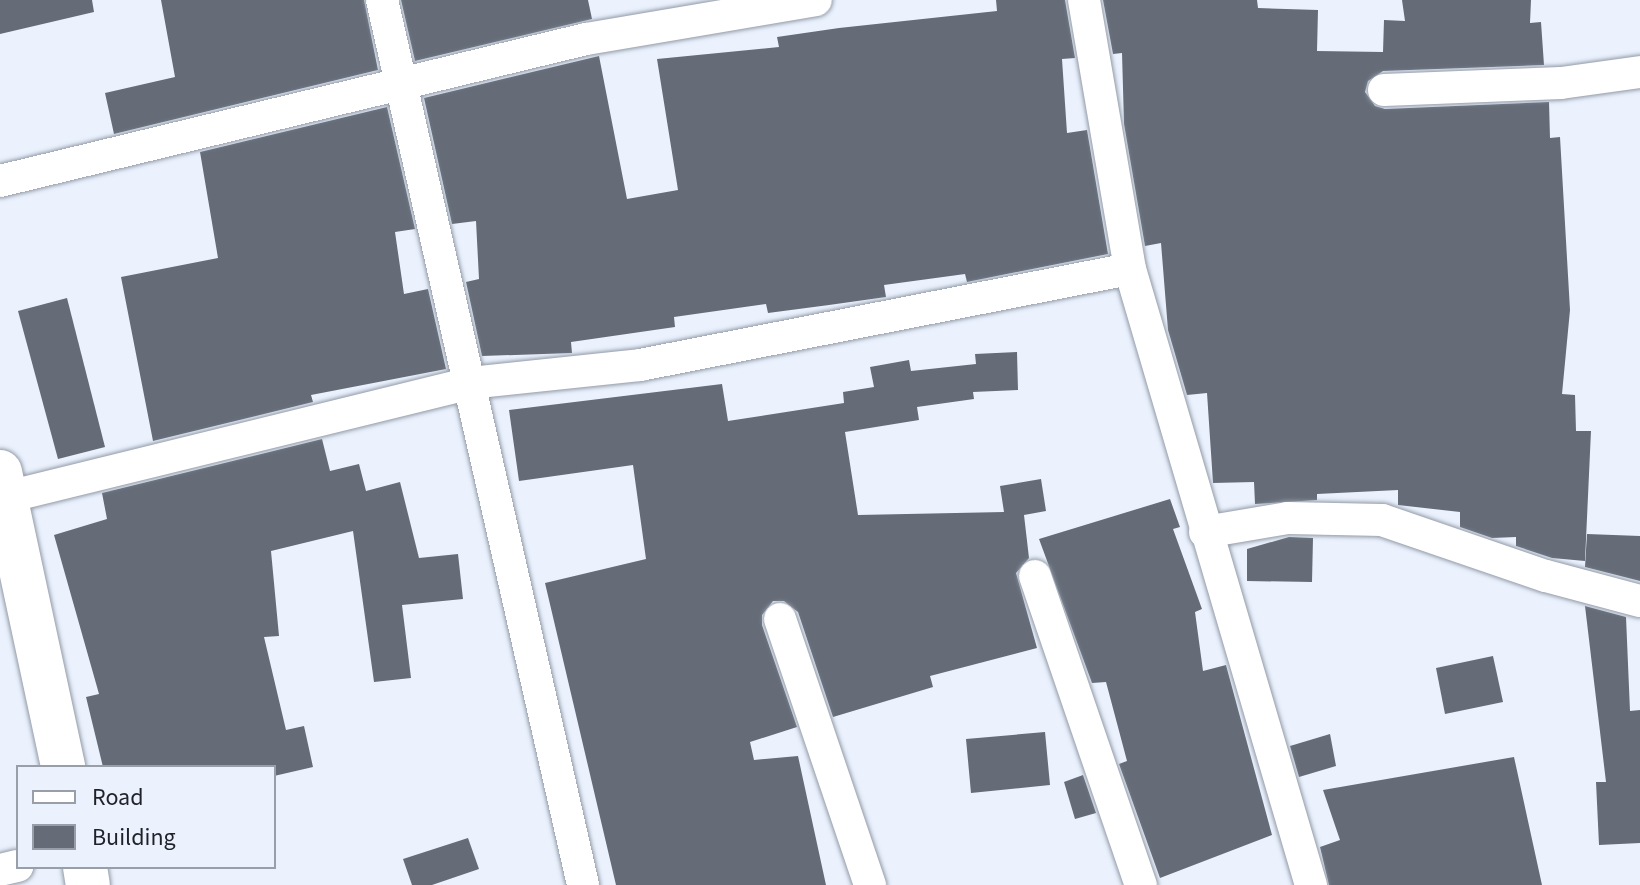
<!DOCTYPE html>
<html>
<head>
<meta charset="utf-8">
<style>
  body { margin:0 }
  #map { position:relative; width:1640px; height:885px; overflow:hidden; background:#ebf2fe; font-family:"Source Sans 3",sans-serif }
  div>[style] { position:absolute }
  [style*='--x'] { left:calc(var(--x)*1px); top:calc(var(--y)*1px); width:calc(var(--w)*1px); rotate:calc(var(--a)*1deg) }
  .building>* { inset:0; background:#656c78 }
  .roads { filter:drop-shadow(0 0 2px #929aa7) drop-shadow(0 0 2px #929aa7) }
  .street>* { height:32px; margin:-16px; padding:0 16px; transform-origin:16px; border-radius:16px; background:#fff }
  .secondary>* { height:44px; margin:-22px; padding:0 22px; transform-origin:22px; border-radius:22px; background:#fff }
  span { translate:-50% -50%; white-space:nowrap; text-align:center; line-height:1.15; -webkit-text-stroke:6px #ebf2fe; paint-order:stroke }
  .legend { position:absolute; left:16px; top:765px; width:260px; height:104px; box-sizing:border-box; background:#ebf2fe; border:2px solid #999fa8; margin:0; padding:10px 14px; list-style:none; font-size:24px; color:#1f2228 }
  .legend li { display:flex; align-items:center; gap:16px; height:40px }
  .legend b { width:40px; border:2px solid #999fa8 }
</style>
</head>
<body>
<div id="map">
  <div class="building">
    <div style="clip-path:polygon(0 0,92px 0,94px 12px,0 34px)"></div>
    <div style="clip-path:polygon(161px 0,364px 0,378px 70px,114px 134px,105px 93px,175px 77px)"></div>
    <div style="clip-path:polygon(401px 0,588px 0,592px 19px,415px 61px)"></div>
    <div style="clip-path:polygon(996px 0,1065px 0,1075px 58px,1062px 59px,1067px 133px,1087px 130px,1108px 254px,967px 282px,965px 274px,884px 285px,886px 297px,829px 305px,768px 313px,766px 304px,674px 317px,675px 327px,571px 342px,572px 353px,482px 356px,466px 282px,479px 279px,476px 221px,452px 224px,424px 98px,599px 56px,627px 199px,678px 190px,657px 59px,779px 47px,777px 37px,839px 28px,997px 11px)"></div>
    <div style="clip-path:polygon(1103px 0,1257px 0,1258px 8px,1318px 10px,1317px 51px,1383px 52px,1384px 20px,1405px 21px,1402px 0,1531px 0,1530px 23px,1541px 22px,1544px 65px,1383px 71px,1368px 81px,1365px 92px,1375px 106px,1385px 109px,1549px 102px,1550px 138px,1560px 137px,1570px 310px,1562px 394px,1575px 395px,1576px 431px,1591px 431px,1585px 561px,1552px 558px,1516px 546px,1516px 537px,1492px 538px,1460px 527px,1460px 512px,1398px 505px,1398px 490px,1317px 494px,1317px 500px,1255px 504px,1254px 482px,1213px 483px,1207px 393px,1187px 395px,1168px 330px,1161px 243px,1145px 246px,1124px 124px,1122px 53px,1113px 54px)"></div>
    <div style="clip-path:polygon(387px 107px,415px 229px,395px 232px,404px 294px,428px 289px,446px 369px,311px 395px,313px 402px,153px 441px,121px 277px,218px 258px,200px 152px)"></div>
    <div style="clip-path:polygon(67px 298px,105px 447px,58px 459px,18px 311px)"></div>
    <div style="clip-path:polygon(1017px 352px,1018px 390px,973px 392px,974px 399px,917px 407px,919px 420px,845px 432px,858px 515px,1004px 512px,1000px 486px,1041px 479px,1046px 511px,1024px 515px,1029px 558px,1016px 573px,1037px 648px,930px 676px,933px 687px,833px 717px,798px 612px,784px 601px,773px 601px,762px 615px,762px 625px,797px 727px,750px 742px,754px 760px,798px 756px,826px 885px,616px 885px,545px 583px,646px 559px,633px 465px,519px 481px,509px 410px,722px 384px,728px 421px,844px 403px,843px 392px,874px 387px,870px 367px,909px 360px,911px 371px,976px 364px,975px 354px)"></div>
    <div style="clip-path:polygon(322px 439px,330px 471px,359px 464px,366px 491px,400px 482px,419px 558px,458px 554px,463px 599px,402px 605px,411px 678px,374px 682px,353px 531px,271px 551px,279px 636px,264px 637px,286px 730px,304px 726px,313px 767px,274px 776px,274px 767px,103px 767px,86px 697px,99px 694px,54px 535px,107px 519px,102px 493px)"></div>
    <div style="clip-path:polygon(1170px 499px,1180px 527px,1173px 529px,1202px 609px,1195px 612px,1203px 671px,1226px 665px,1272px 835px,1160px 878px,1119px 764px,1127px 761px,1106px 682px,1092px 683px,1039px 539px)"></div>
    <div style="clip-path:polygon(1587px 534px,1640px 536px,1640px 581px,1585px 567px)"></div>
    <div style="clip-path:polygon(1289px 537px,1313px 538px,1312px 582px,1247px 581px,1247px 549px)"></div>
    <div style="clip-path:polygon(1585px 606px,1626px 617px,1630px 711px,1640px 710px,1640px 843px,1599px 845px,1596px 782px,1606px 782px)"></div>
    <div style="clip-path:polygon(1493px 656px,1503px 702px,1445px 714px,1436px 668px)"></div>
    <div style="clip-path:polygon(1045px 732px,1050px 785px,971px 793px,966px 739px)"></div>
    <div style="clip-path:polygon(1330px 734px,1336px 766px,1299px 777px,1290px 746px)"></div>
    <div style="clip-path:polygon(1514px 757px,1542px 885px,1329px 885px,1320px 847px,1340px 840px,1323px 790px)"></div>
    <div style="clip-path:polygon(1083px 775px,1096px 813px,1075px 819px,1064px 782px)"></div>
    <div style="clip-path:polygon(468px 838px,479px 869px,432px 885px,412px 885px,403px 859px)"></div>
  </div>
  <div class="roads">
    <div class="street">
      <div style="--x:382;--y:0;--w:908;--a:77.2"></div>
      <div style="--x:1084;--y:0;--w:273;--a:80.3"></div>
      <div style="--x:1130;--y:269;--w:642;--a:73.63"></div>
      <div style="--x:1384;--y:90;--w:177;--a:-2.3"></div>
      <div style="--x:1561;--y:83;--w:80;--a:-7.9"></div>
      <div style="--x:0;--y:181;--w:603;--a:-13.62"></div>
      <div style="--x:586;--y:39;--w:233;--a:-9.6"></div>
      <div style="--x:7;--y:497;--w:477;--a:-13.8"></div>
      <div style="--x:470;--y:383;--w:171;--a:-6"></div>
      <div style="--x:640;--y:365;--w:499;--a:-11.1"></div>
      <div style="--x:1205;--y:532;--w:84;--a:-9.6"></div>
      <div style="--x:1288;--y:518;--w:94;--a:1.2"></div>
      <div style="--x:1382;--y:520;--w:173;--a:18.9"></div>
      <div style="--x:1546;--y:576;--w:97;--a:14.9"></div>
      <div style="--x:1035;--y:576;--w:327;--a:71.1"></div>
      <div style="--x:780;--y:619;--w:281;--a:71.3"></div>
      <div style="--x:0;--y:870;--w:18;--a:-13"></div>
    </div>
    <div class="secondary">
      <div style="--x:0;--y:472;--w:302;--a:77.9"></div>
      <div style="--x:85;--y:867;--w:18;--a:81"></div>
    </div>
  </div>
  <ul class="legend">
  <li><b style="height:10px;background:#fff"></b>Road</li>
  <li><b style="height:22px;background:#656c78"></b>Building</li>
  </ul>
</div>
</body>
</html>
